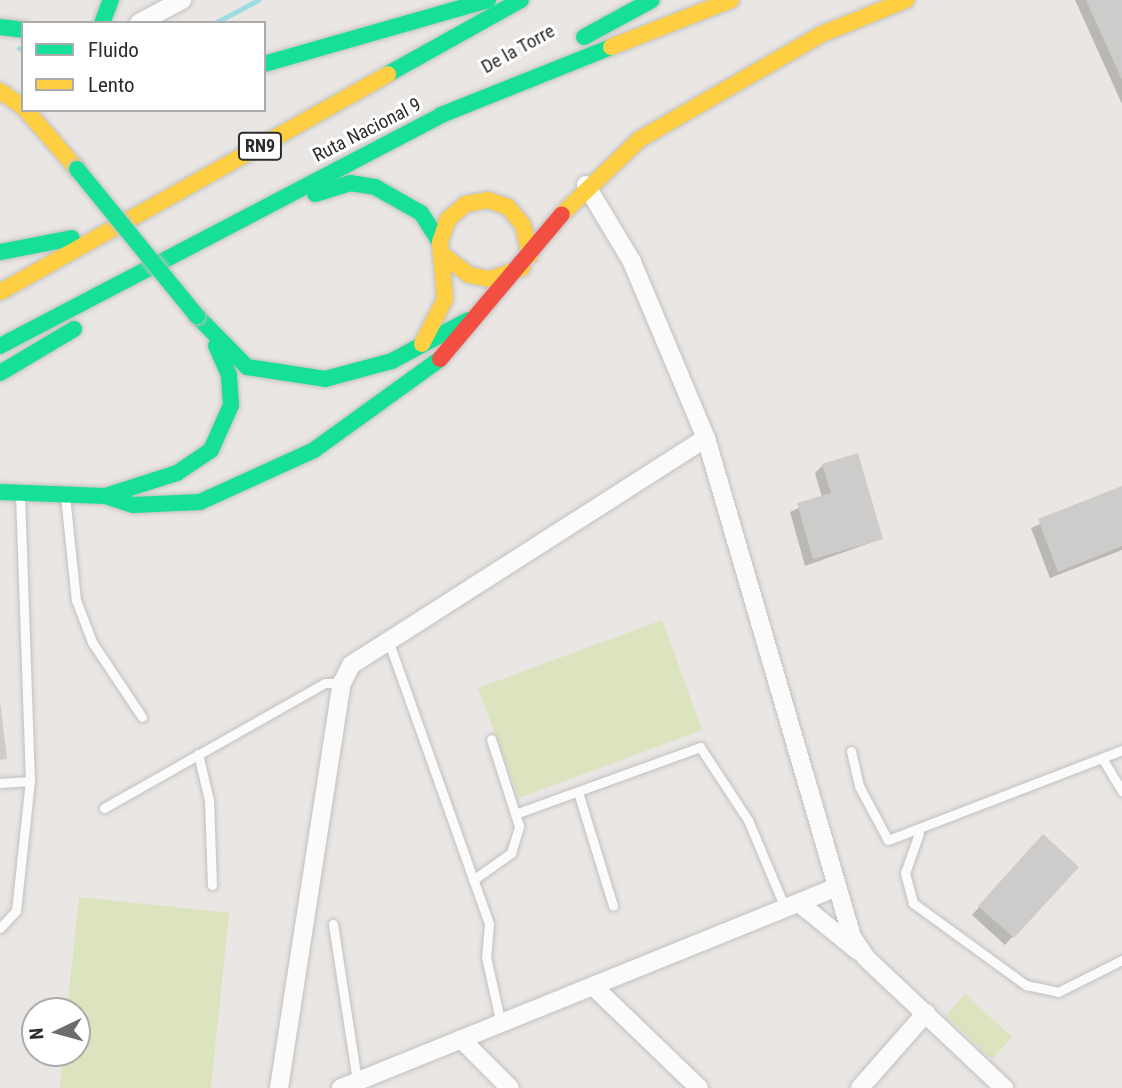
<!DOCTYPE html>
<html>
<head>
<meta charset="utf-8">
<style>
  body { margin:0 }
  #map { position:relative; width:1122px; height:1088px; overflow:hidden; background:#e9e6e3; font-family:"Roboto Condensed",sans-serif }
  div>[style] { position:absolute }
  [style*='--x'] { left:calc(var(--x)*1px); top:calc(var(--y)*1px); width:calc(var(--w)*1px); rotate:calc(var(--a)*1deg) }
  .pitch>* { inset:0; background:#dbe4be }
  .shadow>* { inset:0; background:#0003 }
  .stream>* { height:4.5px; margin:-2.25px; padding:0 2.25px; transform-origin:2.25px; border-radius:2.25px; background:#9edbe3 }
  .building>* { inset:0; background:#ceccca }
  .roads { filter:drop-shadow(0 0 2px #c2c1c1) drop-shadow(0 0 2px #c2c1c1) }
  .lane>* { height:9px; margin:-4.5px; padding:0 4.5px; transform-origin:4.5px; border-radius:4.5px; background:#fcfbfb }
  .street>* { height:18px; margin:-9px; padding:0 9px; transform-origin:9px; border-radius:9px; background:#fcfbfb }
  .fast>* { height:16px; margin:-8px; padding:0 8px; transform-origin:8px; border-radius:8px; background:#16e098 }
  .slow>* { height:16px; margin:-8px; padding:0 8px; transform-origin:8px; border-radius:8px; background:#ffcf43 }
  .jam>* { height:16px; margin:-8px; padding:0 8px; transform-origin:8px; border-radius:8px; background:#f24e42 }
  .bridges { filter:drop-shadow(0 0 2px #c2c1c1) drop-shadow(0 0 2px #c2c1c1) }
  .fast-bridge>* { height:16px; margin:-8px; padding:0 8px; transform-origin:8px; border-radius:8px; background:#16e098 }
  span { translate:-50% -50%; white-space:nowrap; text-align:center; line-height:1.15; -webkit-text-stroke:6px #fff; paint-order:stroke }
  .shield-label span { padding:2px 5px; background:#fff; border:2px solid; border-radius:5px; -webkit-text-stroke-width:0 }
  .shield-label { font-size:18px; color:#2c2c2c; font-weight:700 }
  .street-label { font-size:19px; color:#2c2c2c }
  .legend { position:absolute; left:21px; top:21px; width:245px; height:91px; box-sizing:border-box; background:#fff; border:2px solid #ababab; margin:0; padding:9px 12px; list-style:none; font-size:21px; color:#2c2c2c }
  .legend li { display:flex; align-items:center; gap:14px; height:35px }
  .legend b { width:35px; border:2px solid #ababab }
  .north { position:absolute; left:21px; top:997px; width:70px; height:70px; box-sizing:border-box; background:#fff; border:2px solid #ababab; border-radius:50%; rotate:265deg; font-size:19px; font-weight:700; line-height:28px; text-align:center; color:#2c2c2c }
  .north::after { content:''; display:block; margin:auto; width:24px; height:32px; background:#6e6d6c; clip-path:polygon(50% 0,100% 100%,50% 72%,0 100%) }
</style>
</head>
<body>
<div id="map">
  <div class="pitch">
    <div style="clip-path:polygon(662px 620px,702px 730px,519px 798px,478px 688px)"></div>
    <div style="clip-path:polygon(79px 897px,229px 913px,211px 1088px,60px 1088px,63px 1053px,77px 1053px,77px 1011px,67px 1011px)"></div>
    <div style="clip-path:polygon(965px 994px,1012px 1037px,992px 1059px,946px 1016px)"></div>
  </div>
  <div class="shadow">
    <div style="clip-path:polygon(1075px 0,1122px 0,1122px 104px)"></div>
    <div style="clip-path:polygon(823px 465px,881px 539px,805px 566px,790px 512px,822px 497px,815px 473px)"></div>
    <div style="clip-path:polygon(1122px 488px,1122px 550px,1050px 578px,1031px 528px)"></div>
    <div style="clip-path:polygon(1036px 844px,1076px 867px,1005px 945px,972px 915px)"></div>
  </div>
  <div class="stream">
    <div style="--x:215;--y:23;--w:49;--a:-28.1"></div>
    <div style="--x:19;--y:48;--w:4;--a:14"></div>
  </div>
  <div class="building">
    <div style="clip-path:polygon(1086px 0,1122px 0,1122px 80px)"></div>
    <div style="clip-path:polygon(858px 453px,883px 539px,813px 559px,797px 503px,831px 493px,822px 464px)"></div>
    <div style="clip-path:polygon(1122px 486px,1122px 546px,1058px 572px,1038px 519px)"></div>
    <div style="clip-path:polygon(0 701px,7px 759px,0 760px)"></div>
    <div style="clip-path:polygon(1043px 834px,1079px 867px,1014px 938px,978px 906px)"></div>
  </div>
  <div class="roads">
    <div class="lane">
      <div style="--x:65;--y:496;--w:105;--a:84"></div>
      <div style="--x:76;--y:600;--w:45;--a:69.1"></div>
      <div style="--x:92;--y:642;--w:90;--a:56.3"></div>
      <div style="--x:388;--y:640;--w:301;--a:70.4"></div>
      <div style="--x:489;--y:924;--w:33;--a:95"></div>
      <div style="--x:486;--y:957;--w:69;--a:77.4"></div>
      <div style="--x:851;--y:751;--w:36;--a:77"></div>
      <div style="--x:859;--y:786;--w:61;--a:61.8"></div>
      <div style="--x:888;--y:840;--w:251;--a:-21"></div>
      <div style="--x:198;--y:754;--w:47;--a:76.6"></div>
      <div style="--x:209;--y:800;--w:85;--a:88"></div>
      <div style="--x:1102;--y:758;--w:39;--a:59"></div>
      <div style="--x:0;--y:783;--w:30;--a:-4"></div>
      <div style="--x:578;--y:792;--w:119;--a:72.9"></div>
      <div style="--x:104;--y:808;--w:254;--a:-29.5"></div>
      <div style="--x:325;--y:683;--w:17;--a:0"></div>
      <div style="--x:515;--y:814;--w:197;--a:-19.9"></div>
      <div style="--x:700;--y:747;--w:87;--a:56.7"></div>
      <div style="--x:748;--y:820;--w:95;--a:67.2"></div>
      <div style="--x:919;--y:833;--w:42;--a:109.3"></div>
      <div style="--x:905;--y:873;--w:31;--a:75"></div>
      <div style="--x:913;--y:903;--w:140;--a:36"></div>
      <div style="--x:1026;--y:985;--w:33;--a:12"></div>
      <div style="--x:1058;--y:992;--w:72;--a:-26.6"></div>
      <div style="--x:473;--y:880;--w:47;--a:-35.4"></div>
      <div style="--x:511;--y:853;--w:28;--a:-73"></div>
      <div style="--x:519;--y:826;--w:91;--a:-107.8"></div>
      <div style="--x:333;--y:924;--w:159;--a:81.3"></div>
      <div style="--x:0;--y:928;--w:23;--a:-47"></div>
      <div style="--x:16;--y:911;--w:131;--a:-83.9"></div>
      <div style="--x:30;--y:781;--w:286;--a:-92"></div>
    </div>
    <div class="street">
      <div style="--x:139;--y:23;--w:49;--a:-28.1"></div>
      <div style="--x:586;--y:185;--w:90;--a:59.1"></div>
      <div style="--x:632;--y:262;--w:191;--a:67.2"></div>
      <div style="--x:706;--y:438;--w:520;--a:73.69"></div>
      <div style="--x:852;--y:937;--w:25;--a:56"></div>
      <div style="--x:866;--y:958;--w:190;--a:43.3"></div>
      <div style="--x:799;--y:903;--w:76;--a:39.1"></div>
      <div style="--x:593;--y:986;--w:147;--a:43.9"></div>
      <div style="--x:461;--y:1039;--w:69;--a:45"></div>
      <div style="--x:279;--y:1088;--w:410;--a:-81.2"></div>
      <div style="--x:342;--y:683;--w:20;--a:-63"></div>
      <div style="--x:351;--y:665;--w:421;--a:-32.6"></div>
      <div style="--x:341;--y:1088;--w:535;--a:-22.06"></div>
      <div style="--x:860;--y:1088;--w:100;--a:-48.7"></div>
    </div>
    <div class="fast">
      <div style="--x:102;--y:23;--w:25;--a:-69"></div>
      <div style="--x:0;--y:27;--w:23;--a:7"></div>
      <div style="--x:584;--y:37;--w:77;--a:-28.6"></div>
      <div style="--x:264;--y:64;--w:233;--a:-15.9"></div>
      <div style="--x:388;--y:74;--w:152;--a:-29.1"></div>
      <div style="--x:315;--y:194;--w:37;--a:-17"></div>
      <div style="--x:350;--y:183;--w:25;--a:9"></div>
      <div style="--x:375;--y:187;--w:53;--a:29.5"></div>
      <div style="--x:421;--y:213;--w:35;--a:57"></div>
      <div style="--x:0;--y:252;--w:73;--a:-11"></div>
      <div style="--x:197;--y:316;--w:71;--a:45.6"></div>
      <div style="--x:247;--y:367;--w:79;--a:8.7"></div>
      <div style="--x:325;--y:379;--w:69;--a:-15"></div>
      <div style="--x:392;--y:361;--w:86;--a:-28.3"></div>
      <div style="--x:0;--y:346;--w:498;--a:-27.6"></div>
      <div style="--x:441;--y:115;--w:183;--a:-21.8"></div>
      <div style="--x:0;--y:373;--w:86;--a:-30.7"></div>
      <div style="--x:0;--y:492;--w:105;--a:2.2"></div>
      <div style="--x:105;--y:496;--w:29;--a:18"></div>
      <div style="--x:133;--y:505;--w:67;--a:-2.6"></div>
      <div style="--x:200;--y:502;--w:125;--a:-24.5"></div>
      <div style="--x:314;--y:450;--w:155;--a:-35.8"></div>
      <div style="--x:105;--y:496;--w:76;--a:-17.7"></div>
      <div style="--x:177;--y:473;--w:41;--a:-34.1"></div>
      <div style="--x:211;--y:450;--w:49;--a:-66"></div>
      <div style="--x:231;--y:405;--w:30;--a:-94"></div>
      <div style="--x:229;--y:375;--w:32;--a:-114"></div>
    </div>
    <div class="slow">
      <div style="--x:611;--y:47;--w:129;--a:-21.4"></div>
      <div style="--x:0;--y:91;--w:28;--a:35"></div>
      <div style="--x:26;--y:110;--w:78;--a:49.2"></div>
      <div style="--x:562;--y:214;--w:108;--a:-43.9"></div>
      <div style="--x:640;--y:139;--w:210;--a:-30"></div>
      <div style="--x:822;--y:34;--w:91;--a:-22"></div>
      <div style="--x:444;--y:256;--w:31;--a:37"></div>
      <div style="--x:469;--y:275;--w:21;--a:11"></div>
      <div style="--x:490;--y:279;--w:34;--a:-19"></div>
      <div style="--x:0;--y:292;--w:445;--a:-29.3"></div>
      <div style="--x:422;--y:344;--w:51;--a:-62.9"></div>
      <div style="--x:445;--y:299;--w:57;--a:-95"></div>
      <div style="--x:440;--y:242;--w:24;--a:-71"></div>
      <div style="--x:448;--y:219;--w:23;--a:-40"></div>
      <div style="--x:466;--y:204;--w:22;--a:-10"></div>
      <div style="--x:488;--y:200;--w:21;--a:19"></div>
      <div style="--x:508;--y:207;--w:23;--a:50"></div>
      <div style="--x:523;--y:225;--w:31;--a:77"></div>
    </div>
    <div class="jam">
      <div style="--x:440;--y:359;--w:189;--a:-49.9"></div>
    </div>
  </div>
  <div class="bridges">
    <div class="fast-bridge">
      <div style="--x:77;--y:169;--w:190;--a:50.8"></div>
    </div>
  </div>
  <div class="shield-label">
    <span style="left:260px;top:146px">RN9</span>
  </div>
  <div class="street-label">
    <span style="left:518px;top:49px;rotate:-29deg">De la Torre</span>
    <span style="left:367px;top:130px;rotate:-27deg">Ruta Nacional 9</span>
  </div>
  <ul class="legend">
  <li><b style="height:9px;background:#16e098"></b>Fluido</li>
  <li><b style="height:9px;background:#ffcf43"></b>Lento</li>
  </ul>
  <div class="north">N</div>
</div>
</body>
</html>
